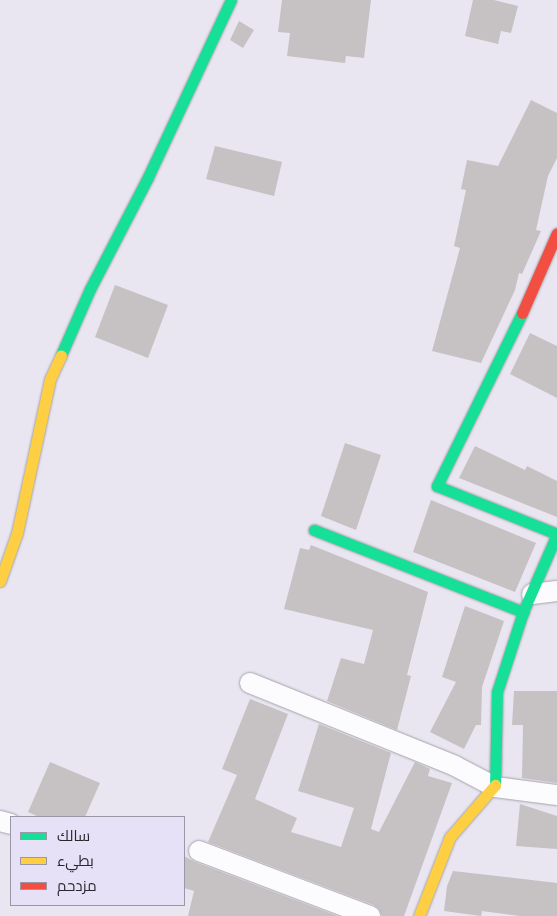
<!DOCTYPE html>
<html>
<head>
<meta charset="utf-8">
<style>
  body { margin:0 }
  #map { position:relative; width:557px; height:916px; overflow:hidden; background:#e9e6f1; font-family:Cabin,Cairo,sans-serif }
  div>[style] { position:absolute }
  [style*='--x'] { left:calc(var(--x)*1px); top:calc(var(--y)*1px); width:calc(var(--w)*1px); rotate:calc(var(--a)*1deg) }
  .building>* { inset:0; background:#c6c1c3 }
  .roads { filter:drop-shadow(0 0 1px #a5a3ab) drop-shadow(0 0 1px #a5a3ab) }
  .street>* { height:20px; margin:-10px; padding:0 10px; transform-origin:10px; border-radius:10px; background:#fcfbfd }
  .fast>* { height:11px; margin:-5.5px; padding:0 5.5px; transform-origin:5.5px; border-radius:5.5px; background:#16e098 }
  .slow>* { height:11px; margin:-5.5px; padding:0 5.5px; transform-origin:5.5px; border-radius:5.5px; background:#ffcf43 }
  .jam>* { height:11px; margin:-5.5px; padding:0 5.5px; transform-origin:5.5px; border-radius:5.5px; background:#f24e42 }
  span { translate:-50% -50%; white-space:nowrap; text-align:center; line-height:1.15; -webkit-text-stroke:4px #e6e1f6; paint-order:stroke }
  .legend { position:absolute; left:10px; top:816px; width:175px; height:90px; box-sizing:border-box; background:#e6e1f6; border:1px solid #9a97a6; margin:0; padding:6px 9px; list-style:none; font-size:15px; color:#29272f }
  .legend li { display:flex; align-items:center; gap:10px; height:25px }
  .legend b { width:25px; border:1px solid #9a97a6 }
</style>
</head>
<body>
<div id="map">
  <div class="building">
    <div style="clip-path:polygon(282px 0,371px 0,364px 58px,346px 56px,345px 63px,287px 56px,290px 33px,278px 32px)"></div>
    <div style="clip-path:polygon(473px 0,494px 0,518px 6px,511px 33px,501px 31px,498px 44px,465px 36px)"></div>
    <div style="clip-path:polygon(239px 21px,254px 30px,243px 48px,230px 40px)"></div>
    <div style="clip-path:polygon(531px 100px,557px 113px,557px 158px,548px 176px,536px 230px,541px 231px,522px 274px,519px 273px,515px 290px,481px 363px,432px 351px,460px 248px,454px 246px,466px 190px,461px 189px,467px 160px,498px 166px)"></div>
    <div style="clip-path:polygon(215px 146px,282px 162px,274px 196px,206px 179px)"></div>
    <div style="clip-path:polygon(115px 285px,168px 305px,148px 358px,95px 337px)"></div>
    <div style="clip-path:polygon(530px 333px,557px 346px,557px 398px,510px 374px)"></div>
    <div style="clip-path:polygon(345px 443px,381px 455px,356px 530px,321px 516px)"></div>
    <div style="clip-path:polygon(475px 446px,525px 470px,527px 466px,557px 481px,557px 517px,459px 478px)"></div>
    <div style="clip-path:polygon(431px 500px,536px 543px,515px 592px,413px 552px)"></div>
    <div style="clip-path:polygon(311px 545px,428px 592px,407px 675px,411px 676px,397px 730px,327px 701px,341px 658px,364px 664px,373px 630px,284px 609px,300px 548px,309px 550px)"></div>
    <div style="clip-path:polygon(465px 606px,504px 621px,482px 687px,481px 725px,476px 725px,464px 749px,430px 732px,456px 682px,442px 677px)"></div>
    <div style="clip-path:polygon(514px 691px,557px 691px,557px 783px,522px 778px,523px 725px,512px 725px)"></div>
    <div style="clip-path:polygon(250px 699px,288px 714px,255px 799px,297px 818px,291px 832px,341px 847px,354px 808px,298px 791px,319px 724px,391px 753px,371px 829px,379px 832px,415px 762px,430px 769px,428px 776px,452px 783px,404px 916px,382px 916px,379px 909px,374px 905px,208px 842px,237px 775px,222px 769px)"></div>
    <div style="clip-path:polygon(50px 762px,100px 783px,85px 817px,39px 817px,28px 812px)"></div>
    <div style="clip-path:polygon(520px 804px,557px 816px,557px 849px,516px 846px)"></div>
    <div style="clip-path:polygon(184px 856px,195px 862px,337px 916px,188px 916px,194px 891px,184px 888px)"></div>
    <div style="clip-path:polygon(453px 871px,557px 883px,557px 916px,520px 916px,482px 911px,481px 916px,444px 911px,447px 886px)"></div>
  </div>
  <div class="roads">
    <div class="street">
      <div style="--x:532;--y:594;--w:25;--a:-7"></div>
      <div style="--x:250;--y:683;--w:221;--a:22"></div>
      <div style="--x:455;--y:766;--w:45;--a:27.7"></div>
      <div style="--x:495;--y:787;--w:63;--a:7.4"></div>
      <div style="--x:0;--y:821;--w:11;--a:15"></div>
      <div style="--x:199;--y:851;--w:183;--a:20.8"></div>
    </div>
    <div class="fast">
      <div style="--x:522;--y:313;--w:193;--a:116.2"></div>
      <div style="--x:437;--y:486;--w:129;--a:21.8"></div>
      <div style="--x:557;--y:534;--w:85;--a:113.6"></div>
      <div style="--x:61;--y:355;--w:72;--a:-66.3"></div>
      <div style="--x:90;--y:289;--w:126;--a:-62.6"></div>
      <div style="--x:148;--y:177;--w:195;--a:-64.9"></div>
      <div style="--x:314;--y:530;--w:225;--a:21.4"></div>
      <div style="--x:523;--y:612;--w:84;--a:108"></div>
      <div style="--x:497;--y:692;--w:93;--a:91.2"></div>
    </div>
    <div class="slow">
      <div style="--x:0;--y:581;--w:51;--a:-70.5"></div>
      <div style="--x:17;--y:533;--w:157;--a:-77.9"></div>
      <div style="--x:50;--y:379;--w:26;--a:-65"></div>
      <div style="--x:419;--y:916;--w:85;--a:-68.6"></div>
      <div style="--x:450;--y:837;--w:69;--a:-49.1"></div>
    </div>
    <div class="jam">
      <div style="--x:522;--y:313;--w:87;--a:-66.4"></div>
    </div>
  </div>
  <ul class="legend">
  <li><b style="height:6px;background:#16e098"></b>سالك</li>
  <li><b style="height:6px;background:#ffcf43"></b>بطيء</li>
  <li><b style="height:6px;background:#f24e42"></b>مزدحم</li>
  </ul>
</div>
</body>
</html>
